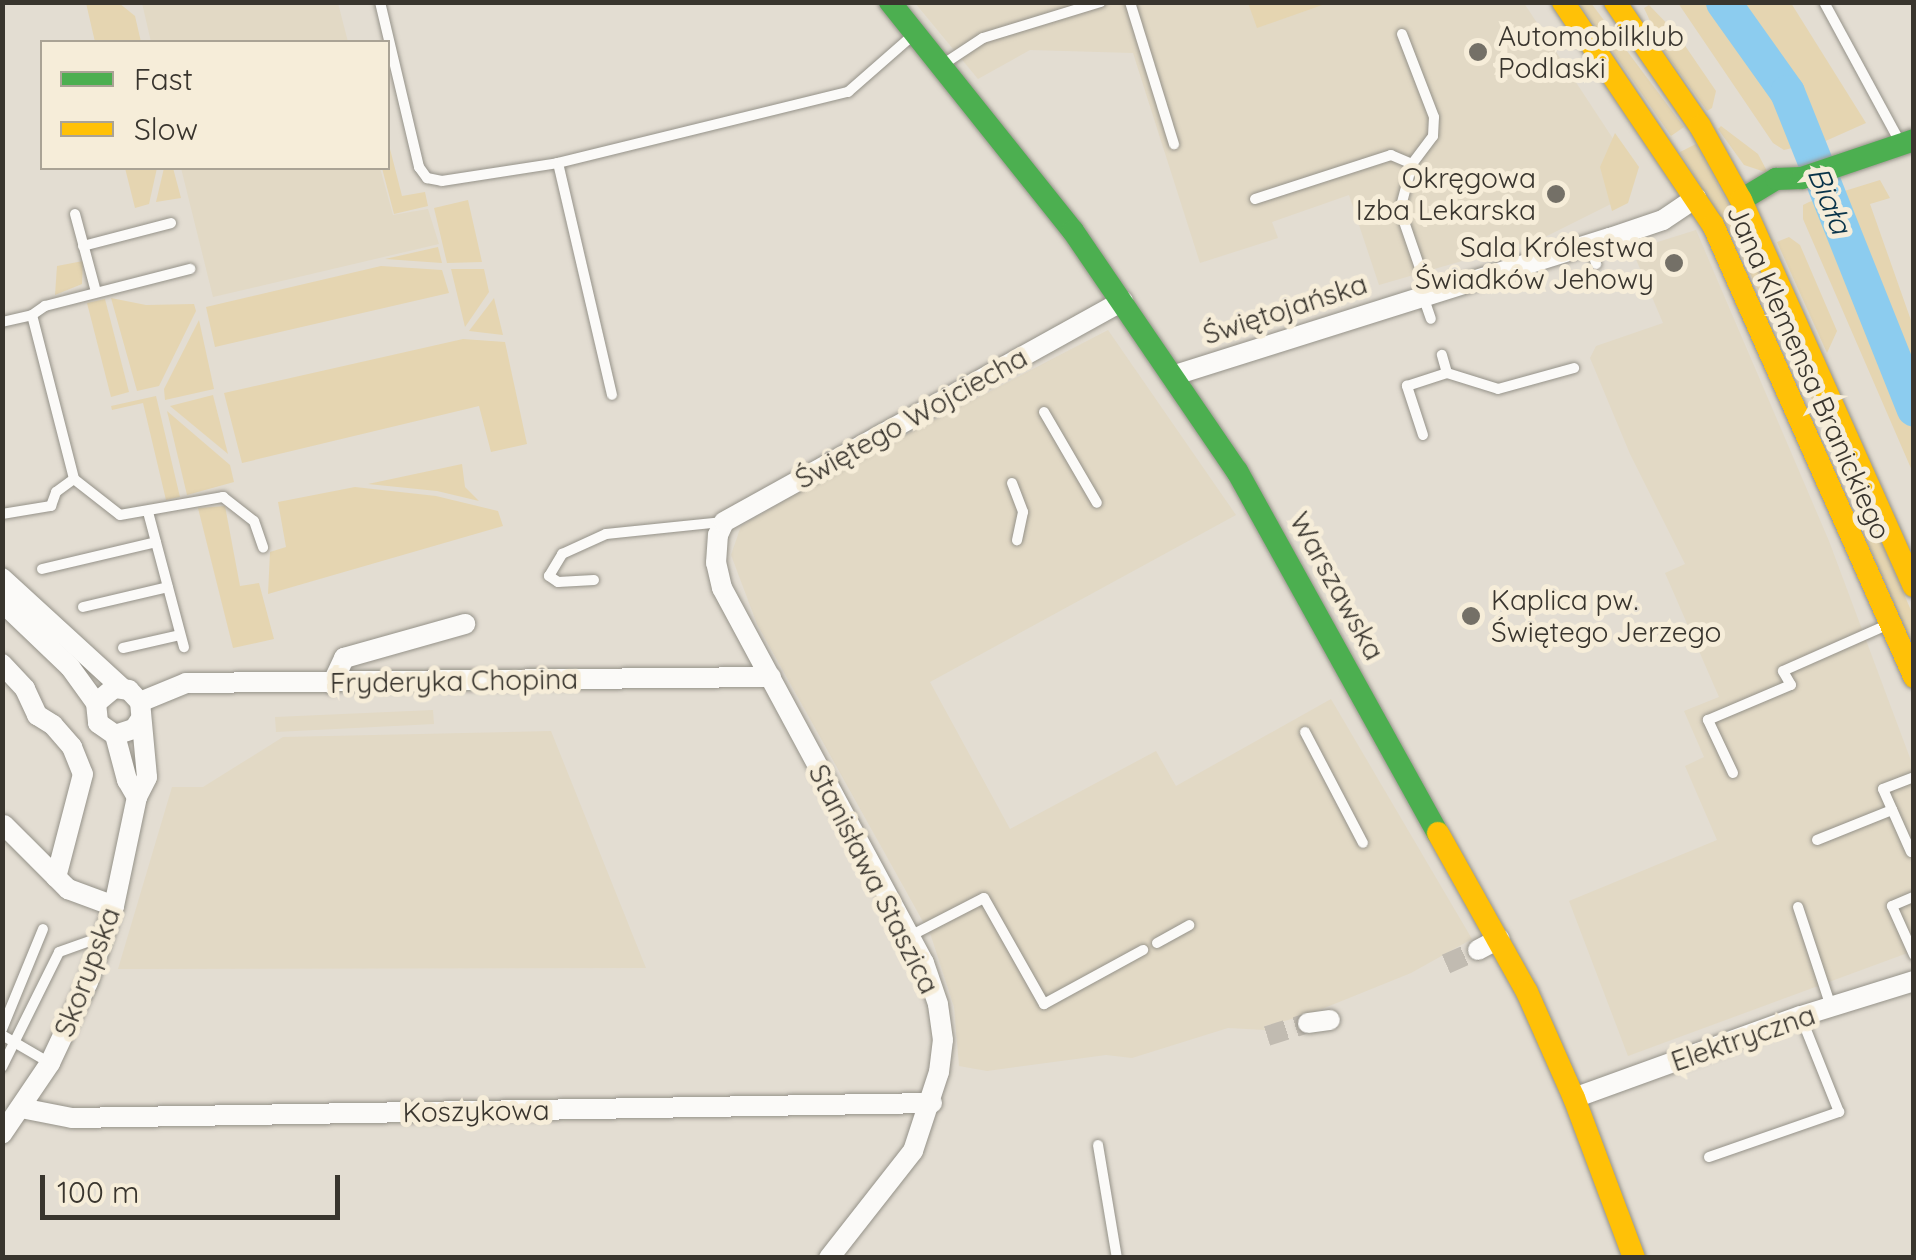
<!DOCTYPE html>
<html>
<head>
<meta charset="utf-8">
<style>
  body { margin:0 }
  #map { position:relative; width:1916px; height:1260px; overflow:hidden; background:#e3ddd2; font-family:Quicksand,sans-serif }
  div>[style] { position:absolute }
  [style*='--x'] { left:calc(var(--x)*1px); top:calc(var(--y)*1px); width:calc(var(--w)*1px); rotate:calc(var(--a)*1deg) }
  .built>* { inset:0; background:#e2d9c5 }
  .green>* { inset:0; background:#e5d5b1 }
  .river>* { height:35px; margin:-17.5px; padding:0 17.5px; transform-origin:17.5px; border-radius:17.5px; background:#8cccef }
  .street-tunnel>* { height:20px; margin-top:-10px; transform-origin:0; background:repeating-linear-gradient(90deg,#c1bbb1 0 20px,transparent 0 30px) }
  .roads { filter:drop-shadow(0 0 2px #959289) drop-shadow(0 0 2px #959289) }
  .lane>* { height:10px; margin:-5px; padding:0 5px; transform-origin:5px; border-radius:5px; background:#fbfaf8 }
  .street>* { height:20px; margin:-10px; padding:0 10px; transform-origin:10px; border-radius:10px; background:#fbfaf8 }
  .fast>* { height:22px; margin:-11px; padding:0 11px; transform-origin:11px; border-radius:11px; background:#4caf50 }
  .slow>* { height:22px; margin:-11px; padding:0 11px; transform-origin:11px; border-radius:11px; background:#ffc107 }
  .dots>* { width:28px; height:28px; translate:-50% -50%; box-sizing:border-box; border:5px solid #f6edd9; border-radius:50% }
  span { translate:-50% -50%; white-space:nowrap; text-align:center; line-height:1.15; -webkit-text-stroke:10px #f6edd9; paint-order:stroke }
  .poi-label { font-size:28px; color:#39352e }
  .left { translate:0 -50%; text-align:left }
  .right { translate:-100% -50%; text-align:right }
  .street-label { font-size:28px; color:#39352e }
  .water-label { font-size:30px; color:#083349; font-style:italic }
  .frame { position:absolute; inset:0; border:5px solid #39352e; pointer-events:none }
  .legend { position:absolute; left:40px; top:40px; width:350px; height:130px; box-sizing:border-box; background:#f6edd9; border:2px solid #aaa395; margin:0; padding:12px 18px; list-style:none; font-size:30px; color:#39352e }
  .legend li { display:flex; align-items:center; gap:20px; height:50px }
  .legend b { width:50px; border:2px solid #aaa395 }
  .scale { position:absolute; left:40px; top:1175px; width:300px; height:45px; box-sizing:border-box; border:5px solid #39352e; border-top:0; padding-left:12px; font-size:30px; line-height:35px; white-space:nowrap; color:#39352e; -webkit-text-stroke:8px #f6edd9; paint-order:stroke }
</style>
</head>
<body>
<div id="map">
  <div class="built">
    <div style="clip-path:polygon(142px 3px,338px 3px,348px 42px,151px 42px)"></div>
    <div style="clip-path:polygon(915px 3px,1524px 3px,1625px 157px,1621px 199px,1545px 237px,1379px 285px,1349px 195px,1272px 222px,1278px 238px,1200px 263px,1133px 53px,1030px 50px,978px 79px)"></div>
    <div style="clip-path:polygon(181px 168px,380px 168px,393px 215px,428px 209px,439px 244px,213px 297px)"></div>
    <div style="clip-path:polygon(1696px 230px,1829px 541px,1913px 766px,1913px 951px,1628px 1056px,1569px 901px,1717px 840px,1685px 766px,1704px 757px,1684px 711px,1719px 697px,1665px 573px,1685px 564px,1630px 454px,1590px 358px,1596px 346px,1663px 323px,1632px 250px)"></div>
    <div style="clip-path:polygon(1108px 330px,1236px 515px,930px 682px,1010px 829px,1156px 751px,1176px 786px,1331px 699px,1472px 939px,1411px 973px,1307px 1015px,1265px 1026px,1265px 1030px,1228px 1028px,1132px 1058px,1106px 1055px,987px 1071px,959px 1066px,954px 1007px,931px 936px,757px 624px,731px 555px,741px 526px,832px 473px)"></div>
    <div style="clip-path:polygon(433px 710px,434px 724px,276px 732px,275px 717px)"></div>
    <div style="clip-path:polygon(551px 731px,646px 968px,118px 969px,172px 787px,203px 787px,283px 737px)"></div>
  </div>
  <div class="green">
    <div style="clip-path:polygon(86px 3px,119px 3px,135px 16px,141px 42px,95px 42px)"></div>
    <div style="clip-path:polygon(1248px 3px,1248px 2px,1328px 3px,1257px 28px)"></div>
    <div style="clip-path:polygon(1579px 3px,1591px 3px,1684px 127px,1671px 136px)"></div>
    <div style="clip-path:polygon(1678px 3px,1791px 3px,1866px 123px,1812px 147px,1801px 139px,1810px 149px,1794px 154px,1792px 148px,1784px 150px,1773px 143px)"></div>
    <div style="clip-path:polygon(1649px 5px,1677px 34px,1716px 91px,1712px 108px,1707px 111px,1664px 51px,1644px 8px)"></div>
    <div style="clip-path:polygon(1721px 126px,1758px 154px,1768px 173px,1744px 165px,1718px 129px)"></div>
    <div style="clip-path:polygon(1615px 133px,1639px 167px,1628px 203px,1612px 211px,1600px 167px)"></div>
    <div style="clip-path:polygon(388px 141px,402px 196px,425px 192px,428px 206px,394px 214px,382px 168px,388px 168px)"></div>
    <div style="clip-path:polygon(1696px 144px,1748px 241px,1737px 245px,1680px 152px)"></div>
    <div style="clip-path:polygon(125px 168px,157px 168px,149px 204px,135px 208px)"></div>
    <div style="clip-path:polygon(164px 168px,173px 168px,181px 198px,156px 202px)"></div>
    <div style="clip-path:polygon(1880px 180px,1890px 198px,1870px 204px,1913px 326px,1913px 473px,1803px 219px,1803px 205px,1809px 202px)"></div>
    <div style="clip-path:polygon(468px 200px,482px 262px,447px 263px,434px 208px)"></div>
    <div style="clip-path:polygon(1789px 237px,1800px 245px,1837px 331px,1827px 353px,1777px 242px)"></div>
    <div style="clip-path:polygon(438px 247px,442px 263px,385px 259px)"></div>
    <div style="clip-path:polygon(1754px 252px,1857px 492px,1742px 257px)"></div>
    <div style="clip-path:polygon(83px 261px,82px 284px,55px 295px,57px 266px)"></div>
    <div style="clip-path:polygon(381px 266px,442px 270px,449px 293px,215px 347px,206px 307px)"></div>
    <div style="clip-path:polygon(451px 269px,484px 269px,489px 292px,465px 327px)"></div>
    <div style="clip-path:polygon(111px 298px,146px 305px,194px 304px,196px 311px,159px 386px,137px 391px)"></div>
    <div style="clip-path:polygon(494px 298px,503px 335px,469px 331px)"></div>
    <div style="clip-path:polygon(105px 299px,129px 392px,111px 397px,87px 303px)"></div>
    <div style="clip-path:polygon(199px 320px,214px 389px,165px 400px,164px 389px)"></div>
    <div style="clip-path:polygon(463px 339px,505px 342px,527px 444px,491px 452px,479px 406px,242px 463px,224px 393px)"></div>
    <div style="clip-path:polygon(213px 395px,228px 454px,170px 406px)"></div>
    <div style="clip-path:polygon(156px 396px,180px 497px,166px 500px,143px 403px,112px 410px,111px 406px)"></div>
    <div style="clip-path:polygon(167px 411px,230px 465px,234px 482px,187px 495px)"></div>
    <div style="clip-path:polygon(462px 464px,465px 487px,479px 501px,437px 491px,368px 484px)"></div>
    <div style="clip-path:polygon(355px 487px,436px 496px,498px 511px,503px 526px,268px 594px,270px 552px,286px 547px,278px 502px)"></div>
    <div style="clip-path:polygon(225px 506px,240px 586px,259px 583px,274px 639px,233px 648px,198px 508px)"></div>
    <div style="clip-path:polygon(1871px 518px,1913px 615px,1913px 647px,1860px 525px)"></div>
  </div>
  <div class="river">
    <div style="--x:1723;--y:2;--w:110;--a:54.6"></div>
    <div style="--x:1787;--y:92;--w:341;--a:68.2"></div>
  </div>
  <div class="street-tunnel">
    <div style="--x:1446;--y:964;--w:35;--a:-24"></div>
    <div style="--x:1267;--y:1036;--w:43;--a:-17.6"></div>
  </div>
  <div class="roads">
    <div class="lane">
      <div style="--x:380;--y:2;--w:170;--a:76.7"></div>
      <div style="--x:419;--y:167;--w:14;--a:54"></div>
      <div style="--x:427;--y:178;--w:15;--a:11"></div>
      <div style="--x:442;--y:181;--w:117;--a:-8.8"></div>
      <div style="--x:558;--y:163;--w:299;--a:-13.8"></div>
      <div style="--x:848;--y:92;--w:85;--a:-41.2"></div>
      <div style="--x:1130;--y:2;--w:149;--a:72.8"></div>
      <div style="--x:1824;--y:2;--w:162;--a:61.5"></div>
      <div style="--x:942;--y:65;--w:49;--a:-33.4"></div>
      <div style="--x:983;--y:38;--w:123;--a:-17"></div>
      <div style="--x:558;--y:163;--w:238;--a:76.9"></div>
      <div style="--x:1412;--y:164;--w:48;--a:104.6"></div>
      <div style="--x:1400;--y:210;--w:89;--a:71"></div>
      <div style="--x:1255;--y:199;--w:143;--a:-17.9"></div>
      <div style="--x:1391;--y:155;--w:23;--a:23"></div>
      <div style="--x:1412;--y:164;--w:35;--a:-53"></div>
      <div style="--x:1433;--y:136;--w:19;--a:-87"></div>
      <div style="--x:1434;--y:117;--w:89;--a:-111.1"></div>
      <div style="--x:75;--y:214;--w:81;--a:74.9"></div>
      <div style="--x:1590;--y:245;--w:20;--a:72"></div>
      <div style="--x:83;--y:246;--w:91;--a:-14.6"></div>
      <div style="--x:1423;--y:296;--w:24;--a:71"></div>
      <div style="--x:32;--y:315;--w:169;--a:75.6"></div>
      <div style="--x:74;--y:479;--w:58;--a:38"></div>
      <div style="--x:120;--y:515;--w:105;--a:-9.9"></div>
      <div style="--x:223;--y:497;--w:39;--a:38"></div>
      <div style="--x:254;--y:521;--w:28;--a:71"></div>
      <div style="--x:2;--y:322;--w:31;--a:-13"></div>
      <div style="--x:32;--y:315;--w:16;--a:-35"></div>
      <div style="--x:45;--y:306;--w:150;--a:-14.3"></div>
      <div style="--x:1447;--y:373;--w:53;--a:17.4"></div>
      <div style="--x:1498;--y:389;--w:79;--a:-15.4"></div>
      <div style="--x:1044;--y:412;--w:105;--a:59.8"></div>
      <div style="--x:1423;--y:435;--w:52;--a:-108.1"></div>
      <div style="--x:1407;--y:386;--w:42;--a:-18"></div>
      <div style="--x:1447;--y:373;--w:19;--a:-106"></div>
      <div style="--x:1012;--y:483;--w:31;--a:69"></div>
      <div style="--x:1023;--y:512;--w:29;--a:102"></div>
      <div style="--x:148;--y:512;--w:140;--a:75.1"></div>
      <div style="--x:2;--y:514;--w:50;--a:-9.3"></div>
      <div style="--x:51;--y:506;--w:15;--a:-70"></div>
      <div style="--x:56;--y:492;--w:22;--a:-36"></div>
      <div style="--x:42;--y:569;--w:117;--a:-13.3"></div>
      <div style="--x:594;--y:580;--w:36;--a:177"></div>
      <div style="--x:558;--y:582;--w:11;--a:-146"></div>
      <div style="--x:549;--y:576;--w:26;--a:-59"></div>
      <div style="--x:562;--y:554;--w:48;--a:-24.4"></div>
      <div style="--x:606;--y:534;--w:118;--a:-5.9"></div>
      <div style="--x:83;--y:607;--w:87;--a:-13.2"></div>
      <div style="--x:123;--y:648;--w:58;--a:-12.8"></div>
      <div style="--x:1305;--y:732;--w:125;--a:62.4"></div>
      <div style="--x:1733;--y:773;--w:59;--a:-115.3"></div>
      <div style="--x:1708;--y:720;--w:90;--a:-22.9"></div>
      <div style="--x:1791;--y:685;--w:16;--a:-120"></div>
      <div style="--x:1783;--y:671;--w:116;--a:-23.9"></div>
      <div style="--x:1817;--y:840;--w:81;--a:-21.8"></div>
      <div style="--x:1911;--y:852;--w:69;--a:-114"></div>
      <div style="--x:1883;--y:789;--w:33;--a:-21"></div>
      <div style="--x:1913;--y:897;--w:23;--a:157"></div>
      <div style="--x:1892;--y:906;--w:54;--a:65.8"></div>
      <div style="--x:1798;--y:907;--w:105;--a:71.7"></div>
      <div style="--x:910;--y:936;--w:83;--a:-27.2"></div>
      <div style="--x:984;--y:898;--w:122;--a:60.5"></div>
      <div style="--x:1044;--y:1004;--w:113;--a:-28.6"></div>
      <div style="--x:1157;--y:943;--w:37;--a:-29"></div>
      <div style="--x:2;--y:1029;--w:108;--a:-67.7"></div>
      <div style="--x:2;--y:1035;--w:56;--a:30.3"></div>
      <div style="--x:2;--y:1067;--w:128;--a:-63.6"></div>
      <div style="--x:59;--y:952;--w:48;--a:-19.6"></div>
      <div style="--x:1098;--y:1145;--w:115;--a:80.5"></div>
      <div style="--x:1709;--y:1157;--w:138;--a:-19.1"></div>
      <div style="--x:1839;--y:1112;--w:102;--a:-111.8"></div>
    </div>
    <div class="street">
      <div style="--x:1175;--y:375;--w:456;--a:-17.5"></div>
      <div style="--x:1610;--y:238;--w:56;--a:-18.8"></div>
      <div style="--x:1663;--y:220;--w:40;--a:-34"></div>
      <div style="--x:2;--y:578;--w:163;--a:42.5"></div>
      <div style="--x:2;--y:602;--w:94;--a:43.7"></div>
      <div style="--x:70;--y:667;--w:44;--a:54.2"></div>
      <div style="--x:2;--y:664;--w:34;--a:47"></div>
      <div style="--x:25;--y:689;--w:29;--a:65"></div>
      <div style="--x:37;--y:715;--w:19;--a:32"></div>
      <div style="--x:53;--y:725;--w:29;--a:49"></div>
      <div style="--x:72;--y:747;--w:29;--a:68"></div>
      <div style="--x:83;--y:774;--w:107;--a:104.6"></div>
      <div style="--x:332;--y:684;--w:29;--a:-65"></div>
      <div style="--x:344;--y:658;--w:126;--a:-15.7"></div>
      <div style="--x:140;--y:702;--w:50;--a:-22.4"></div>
      <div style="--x:186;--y:683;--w:585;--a:-0.59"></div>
      <div style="--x:115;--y:735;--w:47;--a:75.1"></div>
      <div style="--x:127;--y:780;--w:20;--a:60"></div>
      <div style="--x:4;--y:825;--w:91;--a:45"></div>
      <div style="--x:68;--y:889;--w:49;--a:20.3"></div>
      <div style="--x:1478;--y:950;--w:24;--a:-28"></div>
      <div style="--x:1308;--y:1023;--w:22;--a:-8"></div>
      <div style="--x:1574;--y:1098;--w:241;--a:-19.9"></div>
      <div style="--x:1801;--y:1016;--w:118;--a:-17.2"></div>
      <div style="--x:21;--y:1108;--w:52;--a:11.1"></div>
      <div style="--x:72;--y:1118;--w:860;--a:-1"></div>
      <div style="--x:2;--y:1134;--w:86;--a:-55.9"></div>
      <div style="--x:50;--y:1063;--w:89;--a:-64.9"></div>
      <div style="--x:88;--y:982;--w:80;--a:-71.1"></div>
      <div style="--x:114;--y:906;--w:111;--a:-78.1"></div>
      <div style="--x:137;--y:797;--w:22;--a:-63"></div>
      <div style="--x:147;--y:777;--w:75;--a:-95.3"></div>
      <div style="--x:140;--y:702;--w:16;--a:-133"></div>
      <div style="--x:129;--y:690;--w:15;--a:-172"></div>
      <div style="--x:114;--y:688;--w:23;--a:140"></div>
      <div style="--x:96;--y:703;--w:20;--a:84"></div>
      <div style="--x:98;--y:723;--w:21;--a:35"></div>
      <div style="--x:115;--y:735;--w:20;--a:-18"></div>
      <div style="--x:134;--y:729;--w:11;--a:-56"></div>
      <div style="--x:829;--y:1258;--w:136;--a:-51.9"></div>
      <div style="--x:913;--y:1151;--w:83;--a:-71.8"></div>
      <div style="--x:939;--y:1072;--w:32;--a:-83"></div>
      <div style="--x:943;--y:1040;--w:36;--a:-98"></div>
      <div style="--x:938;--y:1004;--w:43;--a:-108.9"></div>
      <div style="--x:924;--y:963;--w:426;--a:-118.3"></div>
      <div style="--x:722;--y:588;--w:26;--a:-103"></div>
      <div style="--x:716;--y:563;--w:28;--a:-86"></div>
      <div style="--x:718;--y:535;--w:14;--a:-65"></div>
      <div style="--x:724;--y:522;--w:456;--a:-29"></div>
    </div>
    <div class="fast">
      <div style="--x:890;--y:2;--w:293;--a:51.4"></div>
      <div style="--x:1073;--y:231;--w:291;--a:55.7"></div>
      <div style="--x:1237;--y:471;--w:414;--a:61"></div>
      <div style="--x:1741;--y:200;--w:41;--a:-31"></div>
      <div style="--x:1776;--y:179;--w:26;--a:-2"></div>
      <div style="--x:1802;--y:178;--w:118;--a:-18.7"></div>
    </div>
    <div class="slow">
      <div style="--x:1563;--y:2;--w:269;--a:56.1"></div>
      <div style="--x:1713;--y:225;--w:495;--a:66"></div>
      <div style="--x:1615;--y:2;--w:150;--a:55.6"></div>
      <div style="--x:1700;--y:126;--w:85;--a:61"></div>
      <div style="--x:1741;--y:200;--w:423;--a:65.9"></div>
      <div style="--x:1438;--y:833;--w:182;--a:60.8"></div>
      <div style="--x:1527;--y:992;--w:116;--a:66.1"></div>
      <div style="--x:1574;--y:1098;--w:171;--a:69.4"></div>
    </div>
  </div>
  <div class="dots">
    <div style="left:1478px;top:52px;background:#747067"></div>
    <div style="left:1556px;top:194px;background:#747067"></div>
    <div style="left:1674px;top:263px;background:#747067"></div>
    <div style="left:1471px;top:616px;background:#747067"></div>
  </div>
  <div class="poi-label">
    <span class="left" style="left:1498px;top:52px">Automobilklub<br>Podlaski</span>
    <span class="right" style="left:1536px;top:194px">Okręgowa<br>Izba Lekarska</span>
    <span class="right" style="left:1654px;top:263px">Sala Królestwa<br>Świadków Jehowy</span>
    <span class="left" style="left:1491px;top:616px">Kaplica pw.<br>Świętego Jerzego</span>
  </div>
  <div class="street-label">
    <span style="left:1285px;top:309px;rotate:-18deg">Świętojańska</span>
    <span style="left:1809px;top:372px;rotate:66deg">Jana Klemensa Branickiego</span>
    <span style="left:911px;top:418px;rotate:-29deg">Świętego Wojciecha</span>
    <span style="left:1337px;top:586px;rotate:61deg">Warszawska</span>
    <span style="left:454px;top:681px;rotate:-1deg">Fryderyka Chopina</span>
    <span style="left:874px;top:879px;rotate:63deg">Stanisława Staszica</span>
    <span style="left:87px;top:972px;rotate:-69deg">Skorupska</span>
    <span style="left:1743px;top:1038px;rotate:-19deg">Elektryczna</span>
    <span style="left:476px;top:1111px;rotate:-1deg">Koszykowa</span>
  </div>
  <div class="water-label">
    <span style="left:1830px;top:200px;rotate:68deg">Biała</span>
  </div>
  <div class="frame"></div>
  <ul class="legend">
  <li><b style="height:12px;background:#4caf50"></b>Fast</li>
  <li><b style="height:12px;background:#ffc107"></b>Slow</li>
  </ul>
  <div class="scale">100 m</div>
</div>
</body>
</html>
